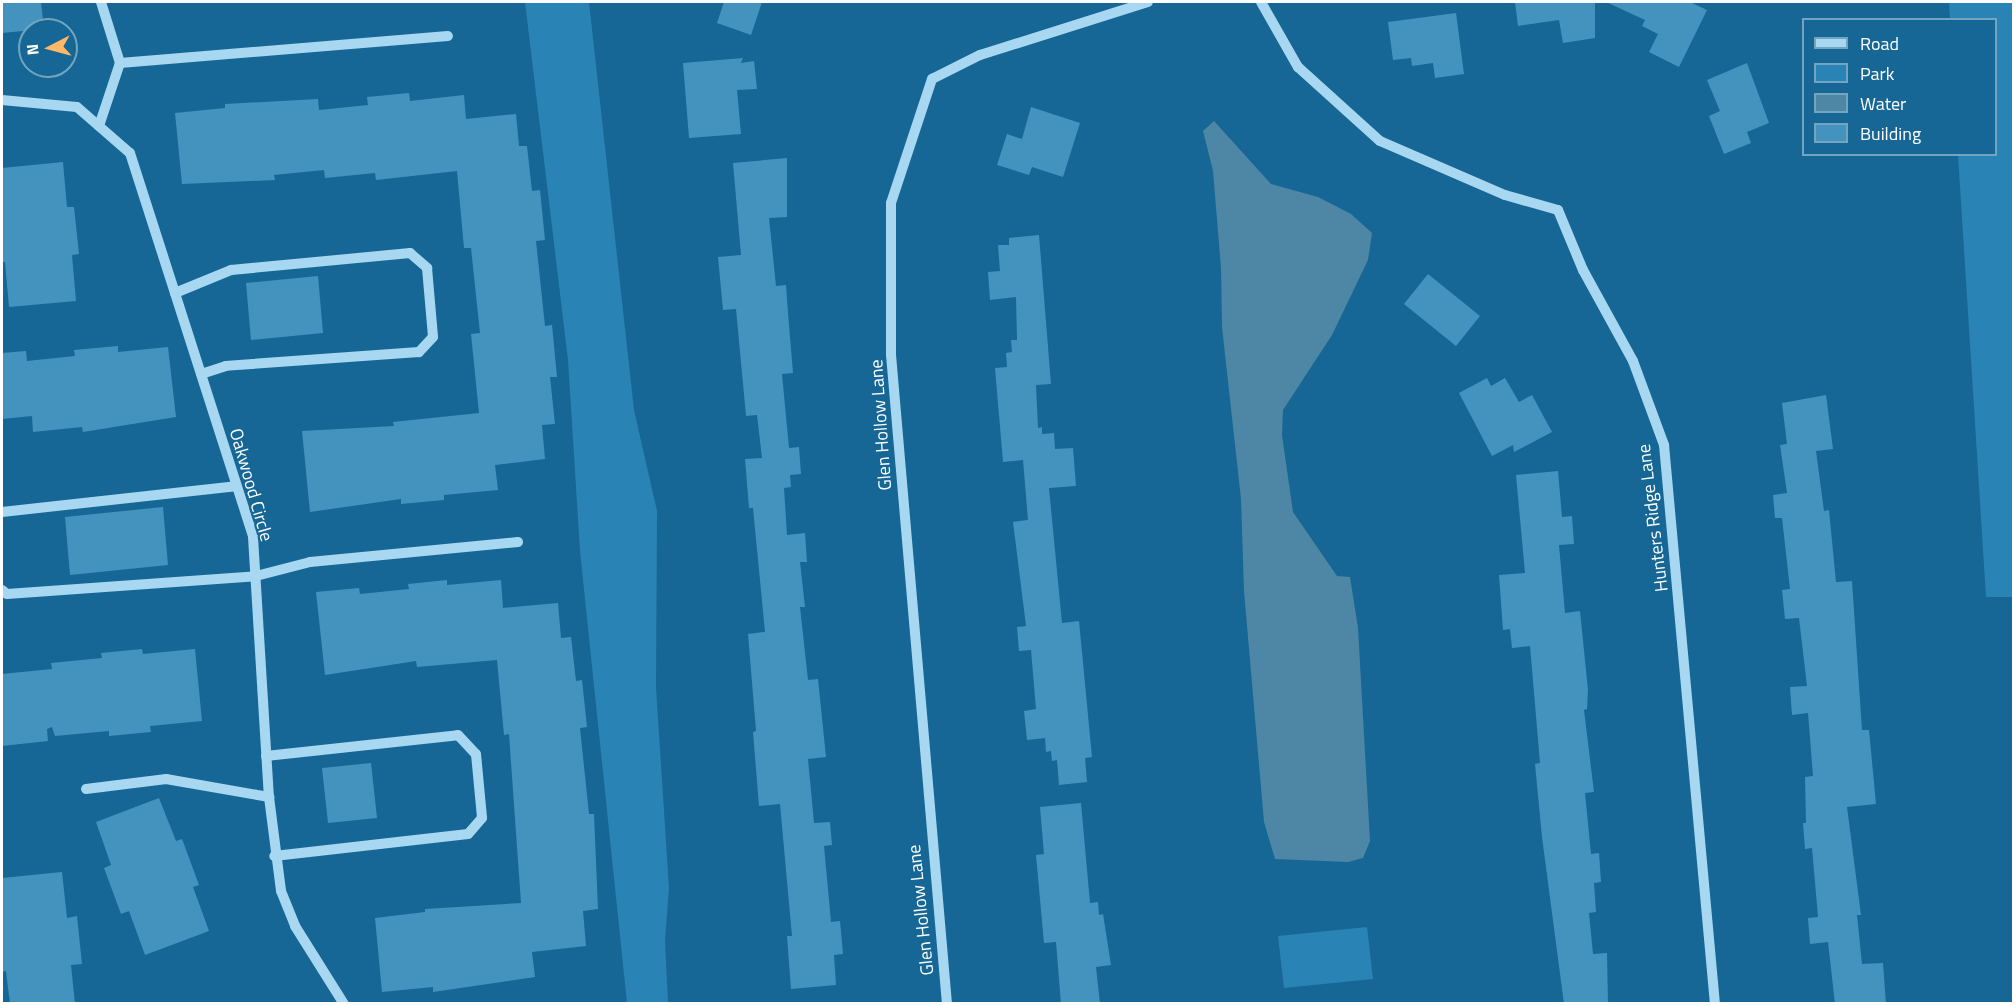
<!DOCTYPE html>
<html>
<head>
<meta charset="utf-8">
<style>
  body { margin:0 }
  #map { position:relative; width:2015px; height:1005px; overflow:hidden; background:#166796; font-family:"Titillium Web",sans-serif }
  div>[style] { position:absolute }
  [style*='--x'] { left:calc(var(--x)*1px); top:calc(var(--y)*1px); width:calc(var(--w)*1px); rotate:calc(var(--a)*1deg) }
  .green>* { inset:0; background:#2a83b5 }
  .water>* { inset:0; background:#4e86a6 }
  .building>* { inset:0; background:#4493bf }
  .minor>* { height:10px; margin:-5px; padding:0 5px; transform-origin:5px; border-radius:5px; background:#a8d7f1 }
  span { translate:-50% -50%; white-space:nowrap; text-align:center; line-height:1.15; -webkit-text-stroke:4.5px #166796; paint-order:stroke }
  .street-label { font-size:18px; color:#fff }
  .frame { position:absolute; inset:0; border:3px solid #fff; pointer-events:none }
  .legend { position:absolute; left:1802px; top:18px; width:195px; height:138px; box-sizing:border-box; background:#166796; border:2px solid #73a4c0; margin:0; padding:8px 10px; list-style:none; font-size:18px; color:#fff }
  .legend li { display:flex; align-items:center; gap:12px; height:30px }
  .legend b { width:30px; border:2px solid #73a4c0 }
  .north { position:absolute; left:18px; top:18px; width:60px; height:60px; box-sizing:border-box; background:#166796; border:2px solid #73a4c0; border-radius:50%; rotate:264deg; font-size:16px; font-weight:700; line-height:24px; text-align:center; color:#fff }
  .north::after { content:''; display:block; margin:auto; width:21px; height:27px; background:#ffb768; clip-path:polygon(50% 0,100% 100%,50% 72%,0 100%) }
</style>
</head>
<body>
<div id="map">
  <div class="green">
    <div style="clip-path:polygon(525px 2px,589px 2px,634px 410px,657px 511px,656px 688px,669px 888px,665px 941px,668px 1003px,627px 1003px,580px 551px,568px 360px)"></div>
    <div style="clip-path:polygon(1949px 2px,2013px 2px,2013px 597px,1986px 597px,1958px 155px,1996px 154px,1996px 20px,1950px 19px)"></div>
    <div style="clip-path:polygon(1367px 927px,1373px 979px,1284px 988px,1278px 936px)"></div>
  </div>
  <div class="water">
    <div style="clip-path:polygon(1214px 121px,1271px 184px,1318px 197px,1351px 214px,1372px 233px,1368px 260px,1332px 335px,1283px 410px,1282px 435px,1293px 512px,1337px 576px,1350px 577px,1358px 628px,1370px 841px,1363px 858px,1348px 862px,1275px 859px,1264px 822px,1244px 591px,1241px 499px,1222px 327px,1221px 268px,1213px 171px,1203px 131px)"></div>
  </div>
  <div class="building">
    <div style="clip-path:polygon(2px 2px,41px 2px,44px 29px,2px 33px)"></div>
    <div style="clip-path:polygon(724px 2px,762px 2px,751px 35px,717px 23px)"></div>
    <div style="clip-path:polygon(1515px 2px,1595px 2px,1595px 38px,1563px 43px,1559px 20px,1518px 26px)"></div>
    <div style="clip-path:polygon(1606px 2px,1690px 2px,1707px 10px,1679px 67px,1649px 52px,1658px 34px,1642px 26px,1645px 20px)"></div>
    <div style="clip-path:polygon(1456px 13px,1464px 74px,1435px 78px,1433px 63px,1412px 66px,1411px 58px,1393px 60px,1388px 22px)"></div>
    <div style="clip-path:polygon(743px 58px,741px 63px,754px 61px,757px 89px,737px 90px,741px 134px,689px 138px,683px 63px)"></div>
    <div style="clip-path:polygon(1747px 63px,1769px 123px,1747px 132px,1751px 143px,1724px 154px,1709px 116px,1720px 111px,1707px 80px)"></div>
    <div style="clip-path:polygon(409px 93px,410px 101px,464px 95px,466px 119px,516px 114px,519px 146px,527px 146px,532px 191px,540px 190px,545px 240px,536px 241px,545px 326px,552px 325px,557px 377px,550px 377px,555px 424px,542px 425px,545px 459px,495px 465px,498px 490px,444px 495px,444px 500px,401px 504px,401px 499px,310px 512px,302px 431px,394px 426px,393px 422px,479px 413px,471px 334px,480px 333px,471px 248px,464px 248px,457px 171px,376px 180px,375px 173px,325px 178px,324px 170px,274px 175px,275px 180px,182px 184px,175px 113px,225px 108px,225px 104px,318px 99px,319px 110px,368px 105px,367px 97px)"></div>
    <div style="clip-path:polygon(1031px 107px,1080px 123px,1063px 177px,1032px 167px,1029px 175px,997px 165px,1007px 134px,1022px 139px)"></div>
    <div style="clip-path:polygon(787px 158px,787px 217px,769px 218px,776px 286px,786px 285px,788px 313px,793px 373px,782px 374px,789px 448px,799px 447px,801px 474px,790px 475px,791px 487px,784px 488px,787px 535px,805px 533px,807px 562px,800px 562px,805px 607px,800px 607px,808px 680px,818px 679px,826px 757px,808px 759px,814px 823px,830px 822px,832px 845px,824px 846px,831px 922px,840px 921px,843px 954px,834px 955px,836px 985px,791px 989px,787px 936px,792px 936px,780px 804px,759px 806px,753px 732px,756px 731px,748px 634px,765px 632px,753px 508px,749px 508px,745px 459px,762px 458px,757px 415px,746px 416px,736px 309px,723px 310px,718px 257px,741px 255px,733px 163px)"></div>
    <div style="clip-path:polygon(63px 162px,67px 207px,74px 207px,79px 254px,72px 255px,76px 301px,9px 307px,5px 262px,2px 262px,2px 168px)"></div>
    <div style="clip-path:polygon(1039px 235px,1051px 384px,1036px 385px,1038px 428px,1042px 427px,1042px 434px,1054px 433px,1055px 449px,1073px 448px,1076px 486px,1049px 488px,1062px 623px,1079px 621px,1092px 757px,1085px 758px,1087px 782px,1059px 785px,1057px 760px,1052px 761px,1051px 751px,1046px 752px,1045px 738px,1027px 740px,1024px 711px,1036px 709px,1031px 650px,1019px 651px,1017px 627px,1026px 626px,1013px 522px,1028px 520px,1023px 460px,1003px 462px,995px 368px,1007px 367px,1006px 353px,1012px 352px,1011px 340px,1017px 340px,1016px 297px,990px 300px,988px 272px,1000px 271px,998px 245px,1009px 245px,1009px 238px)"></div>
    <div style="clip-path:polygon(1428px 274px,1480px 316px,1456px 346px,1404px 304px)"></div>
    <div style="clip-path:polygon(318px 276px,323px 333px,251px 340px,246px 283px)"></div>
    <div style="clip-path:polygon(118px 346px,118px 352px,168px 347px,176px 417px,83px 432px,82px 427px,33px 432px,32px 416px,2px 419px,2px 353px,26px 351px,27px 361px,75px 356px,74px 350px)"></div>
    <div style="clip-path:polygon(1487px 378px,1491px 386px,1505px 378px,1519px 402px,1532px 395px,1552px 432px,1514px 452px,1513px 445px,1492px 456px,1459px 393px)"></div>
    <div style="clip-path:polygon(1826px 395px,1833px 449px,1816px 451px,1824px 511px,1829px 510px,1836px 582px,1852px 581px,1862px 730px,1869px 730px,1876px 804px,1847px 807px,1861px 915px,1857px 915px,1862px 964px,1883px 963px,1886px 1004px,1835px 1004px,1828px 942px,1810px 944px,1808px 918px,1818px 917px,1812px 848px,1805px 849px,1803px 823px,1806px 823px,1805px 777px,1813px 776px,1808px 713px,1792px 715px,1790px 687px,1807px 686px,1799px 618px,1785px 619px,1782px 590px,1790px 589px,1782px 518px,1775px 518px,1773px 495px,1787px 493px,1780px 445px,1787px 444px,1782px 403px)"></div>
    <div style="clip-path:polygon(1558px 471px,1562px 517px,1572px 516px,1574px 544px,1559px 545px,1565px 613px,1580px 611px,1588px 690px,1587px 709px,1584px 710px,1594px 792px,1585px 793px,1591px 854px,1599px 853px,1601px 882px,1594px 883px,1596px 912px,1589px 913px,1593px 954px,1607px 953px,1608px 1004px,1564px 1004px,1542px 837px,1535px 764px,1540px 763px,1530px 646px,1512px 648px,1510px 629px,1503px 630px,1499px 575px,1525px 573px,1516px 475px)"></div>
    <div style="clip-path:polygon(163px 507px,168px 565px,70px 575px,65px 517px)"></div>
    <div style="clip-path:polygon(447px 580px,447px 585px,501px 580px,503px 608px,558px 603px,561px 638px,571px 637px,576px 681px,582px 680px,587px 727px,580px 728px,589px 814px,594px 814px,598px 909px,583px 911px,586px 946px,532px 952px,535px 977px,433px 992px,433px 987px,382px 992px,375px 918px,425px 912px,425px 909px,521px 903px,509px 734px,504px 735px,497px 660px,417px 667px,416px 661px,325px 675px,316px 592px,359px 588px,360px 594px,409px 589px,408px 584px)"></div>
    <div style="clip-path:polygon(142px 649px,143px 654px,195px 649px,202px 721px,150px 726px,151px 732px,109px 736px,109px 731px,55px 736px,52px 727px,47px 729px,48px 741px,2px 746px,2px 674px,52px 669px,51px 663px,102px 658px,101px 653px)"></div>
    <div style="clip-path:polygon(371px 763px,377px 818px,328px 823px,322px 768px)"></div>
    <div style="clip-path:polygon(159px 798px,176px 841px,182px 839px,199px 885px,193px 887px,209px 931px,145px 955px,129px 911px,121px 914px,104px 868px,111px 865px,96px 822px)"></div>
    <div style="clip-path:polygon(1081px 803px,1090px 903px,1098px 902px,1099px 915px,1103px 914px,1111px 965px,1096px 967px,1100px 1004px,1061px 1004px,1056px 942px,1044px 943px,1036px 855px,1044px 854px,1040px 807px)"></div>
    <div style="clip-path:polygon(62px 872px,67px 918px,77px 916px,82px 964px,71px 965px,75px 1004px,10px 1004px,6px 971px,2px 972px,2px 878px)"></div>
  </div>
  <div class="minor">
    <div style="--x:1261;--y:2;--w:75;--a:60.4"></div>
    <div style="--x:1298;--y:67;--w:110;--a:42.1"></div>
    <div style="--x:1380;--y:141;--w:136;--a:23.4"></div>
    <div style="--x:1505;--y:195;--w:55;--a:15.8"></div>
    <div style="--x:1558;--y:210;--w:65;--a:67.4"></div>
    <div style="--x:1583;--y:270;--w:104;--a:61.2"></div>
    <div style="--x:1633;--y:361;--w:90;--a:69.7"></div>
    <div style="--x:1664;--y:445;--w:561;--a:84.79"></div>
    <div style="--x:120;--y:63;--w:329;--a:-4.7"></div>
    <div style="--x:2;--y:100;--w:75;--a:5.3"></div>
    <div style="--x:77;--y:107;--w:70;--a:41"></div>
    <div style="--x:130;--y:153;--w:403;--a:72.2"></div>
    <div style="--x:253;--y:537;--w:260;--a:86.5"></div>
    <div style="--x:269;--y:797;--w:95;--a:82.7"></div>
    <div style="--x:281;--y:891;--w:38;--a:68"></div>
    <div style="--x:295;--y:926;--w:92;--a:57.9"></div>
    <div style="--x:99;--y:126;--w:66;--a:-71.6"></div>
    <div style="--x:120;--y:63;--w:64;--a:-107.3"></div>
    <div style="--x:175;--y:293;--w:61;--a:-22.3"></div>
    <div style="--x:231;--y:270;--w:180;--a:-5.4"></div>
    <div style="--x:410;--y:253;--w:23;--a:41"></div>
    <div style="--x:427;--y:268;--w:69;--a:85"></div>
    <div style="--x:433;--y:337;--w:21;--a:133"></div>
    <div style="--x:419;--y:352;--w:194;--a:175.9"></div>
    <div style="--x:226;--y:366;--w:26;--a:162"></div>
    <div style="--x:2;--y:512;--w:235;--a:-6.3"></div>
    <div style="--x:2;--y:590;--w:6;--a:39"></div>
    <div style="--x:7;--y:594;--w:250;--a:-4.1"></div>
    <div style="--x:256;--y:576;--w:56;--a:-14.5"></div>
    <div style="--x:310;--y:562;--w:209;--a:-5.5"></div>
    <div style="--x:266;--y:756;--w:193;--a:-6.2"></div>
    <div style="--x:458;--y:735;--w:26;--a:47"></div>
    <div style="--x:476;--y:754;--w:64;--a:84.6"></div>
    <div style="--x:482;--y:818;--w:21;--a:131"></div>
    <div style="--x:468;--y:834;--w:195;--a:173.5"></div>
    <div style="--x:86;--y:789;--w:81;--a:-7.1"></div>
    <div style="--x:166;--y:779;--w:105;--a:9.9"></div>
    <div style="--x:947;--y:1004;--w:651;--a:-94.93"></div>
    <div style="--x:891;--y:355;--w:152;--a:-90"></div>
    <div style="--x:891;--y:203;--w:131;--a:-71.7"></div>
    <div style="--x:932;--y:79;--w:54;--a:-26.6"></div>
    <div style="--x:980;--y:55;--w:176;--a:-17.5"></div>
  </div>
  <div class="street-label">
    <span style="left:881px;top:425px;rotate:-94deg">Glen Hollow Lane</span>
    <span style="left:251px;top:485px;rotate:74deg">Oakwood Circle</span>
    <span style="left:1653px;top:518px;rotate:-97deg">Hunters Ridge Lane</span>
    <span style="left:921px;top:910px;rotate:-96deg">Glen Hollow Lane</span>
  </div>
  <div class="frame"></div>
  <ul class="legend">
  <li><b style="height:8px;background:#a8d7f1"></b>Road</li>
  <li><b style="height:16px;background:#2a83b5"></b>Park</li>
  <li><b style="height:16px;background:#4e86a6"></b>Water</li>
  <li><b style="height:16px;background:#4493bf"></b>Building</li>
  </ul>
  <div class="north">N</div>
</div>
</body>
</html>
